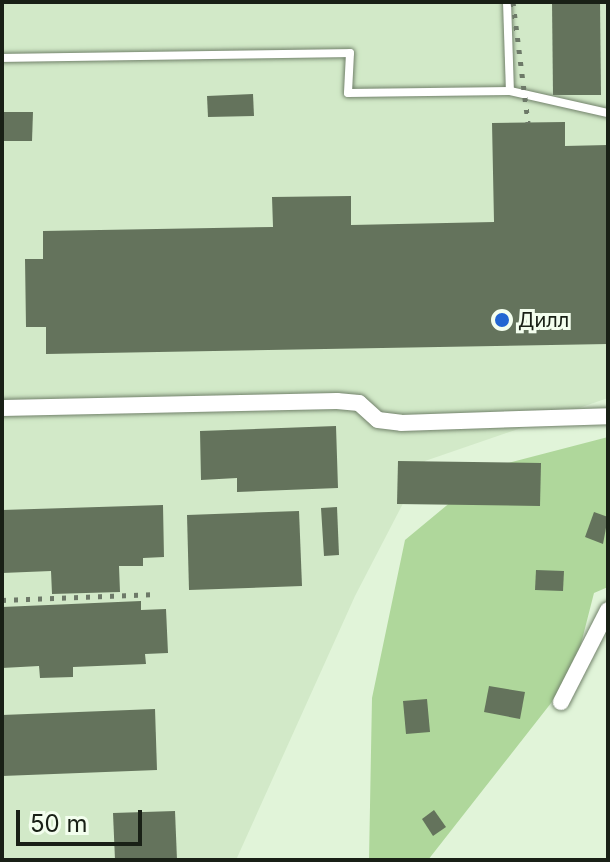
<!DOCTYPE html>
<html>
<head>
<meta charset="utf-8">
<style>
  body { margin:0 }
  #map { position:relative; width:610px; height:862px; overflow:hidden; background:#e1f4d9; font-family:Inter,sans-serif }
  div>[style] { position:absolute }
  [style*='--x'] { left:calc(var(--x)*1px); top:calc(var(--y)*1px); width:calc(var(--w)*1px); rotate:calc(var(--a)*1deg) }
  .built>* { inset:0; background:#d2e9c8 }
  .green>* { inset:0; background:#afd79b }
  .building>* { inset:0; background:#64735c }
  .roads { filter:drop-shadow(0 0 2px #71816a) drop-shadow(0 0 2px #71816a) }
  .lane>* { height:8px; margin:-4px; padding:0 4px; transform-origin:4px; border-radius:4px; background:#fff }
  .street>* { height:16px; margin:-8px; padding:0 8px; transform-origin:8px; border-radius:8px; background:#fff }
  .rail>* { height:5px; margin-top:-2.5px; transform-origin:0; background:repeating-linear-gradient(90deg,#6d7968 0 4px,transparent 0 12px) }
  .dots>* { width:22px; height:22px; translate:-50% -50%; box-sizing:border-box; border:4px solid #f3feee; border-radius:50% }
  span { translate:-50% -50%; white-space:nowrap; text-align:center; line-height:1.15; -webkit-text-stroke:6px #f3feee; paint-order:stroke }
  .poi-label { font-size:20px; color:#192016 }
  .left { translate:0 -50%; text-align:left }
  .frame { position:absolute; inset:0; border:4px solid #192016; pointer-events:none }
  .scale { position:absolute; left:16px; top:810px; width:126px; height:36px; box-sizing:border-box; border:4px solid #192016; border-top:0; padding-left:10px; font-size:24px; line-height:28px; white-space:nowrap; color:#192016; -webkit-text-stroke:6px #f3feee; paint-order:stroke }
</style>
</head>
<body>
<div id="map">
  <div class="built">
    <div style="clip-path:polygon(2px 2px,608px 2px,608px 398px,425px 461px,355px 596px,236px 860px,2px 860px)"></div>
  </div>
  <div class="green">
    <div style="clip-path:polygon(608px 437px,608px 587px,594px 593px,573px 675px,428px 860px,369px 860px,372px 698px,405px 540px,493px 467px)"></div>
  </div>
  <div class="building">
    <div style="clip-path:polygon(552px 2px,600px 2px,601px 95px,553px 95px)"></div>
    <div style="clip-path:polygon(253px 94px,254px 116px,208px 117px,207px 96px)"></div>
    <div style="clip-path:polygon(2px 112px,33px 112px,32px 141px,2px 141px)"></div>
    <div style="clip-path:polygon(565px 122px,565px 146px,608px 145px,608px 344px,46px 354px,46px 327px,26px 327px,25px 259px,43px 259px,43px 231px,273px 227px,272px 197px,351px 196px,351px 225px,494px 222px,492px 123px)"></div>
    <div style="clip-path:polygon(336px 426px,338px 488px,237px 492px,237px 478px,201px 480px,200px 431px)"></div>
    <div style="clip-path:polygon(398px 461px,541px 463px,540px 506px,397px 504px)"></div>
    <div style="clip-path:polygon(163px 505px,164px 557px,143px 558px,143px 566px,119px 566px,120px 592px,52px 594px,51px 571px,2px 573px,2px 510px)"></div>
    <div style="clip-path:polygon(337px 507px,339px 555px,324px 556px,321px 508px)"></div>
    <div style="clip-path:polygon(299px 511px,302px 586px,189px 590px,187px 515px)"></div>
    <div style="clip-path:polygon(594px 512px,608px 517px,603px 544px,585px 537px)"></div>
    <div style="clip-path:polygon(536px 570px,564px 571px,563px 591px,535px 590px)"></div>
    <div style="clip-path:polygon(141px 601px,141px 610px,166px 609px,168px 653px,145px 654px,146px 664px,73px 667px,73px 677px,40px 678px,39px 666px,2px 668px,2px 607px)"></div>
    <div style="clip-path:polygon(489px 686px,525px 692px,520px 719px,484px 712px)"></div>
    <div style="clip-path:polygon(427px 699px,430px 732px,406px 734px,403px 701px)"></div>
    <div style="clip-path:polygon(155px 709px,157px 770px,2px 776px,2px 715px)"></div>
    <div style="clip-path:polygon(434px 810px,446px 827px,433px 836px,422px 819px)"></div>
    <div style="clip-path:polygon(175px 811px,177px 860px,115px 860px,113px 813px)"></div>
  </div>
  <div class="roads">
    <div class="lane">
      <div style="--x:507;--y:2;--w:89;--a:88.1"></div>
      <div style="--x:2;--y:58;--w:348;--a:-0.8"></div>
      <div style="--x:350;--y:53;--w:40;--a:92.9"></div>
      <div style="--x:348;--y:93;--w:162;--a:-0.7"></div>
      <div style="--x:510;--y:91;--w:100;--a:12.7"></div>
    </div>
    <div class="street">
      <div style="--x:2;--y:408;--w:335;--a:-1.2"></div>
      <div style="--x:337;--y:401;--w:22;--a:5"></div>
      <div style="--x:359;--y:403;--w:25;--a:42"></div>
      <div style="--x:378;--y:420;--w:23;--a:7"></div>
      <div style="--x:401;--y:423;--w:207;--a:-1.9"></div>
      <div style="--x:561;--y:702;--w:103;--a:-62.9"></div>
    </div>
  </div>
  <div class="rail">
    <div style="--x:513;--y:2;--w:122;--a:82.9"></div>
    <div style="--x:2;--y:600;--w:156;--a:-2.2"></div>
  </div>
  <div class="dots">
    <div style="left:502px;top:320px;background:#2266d2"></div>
  </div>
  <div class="poi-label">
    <span class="left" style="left:518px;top:320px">Дилл</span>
  </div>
  <div class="frame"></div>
  <div class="scale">50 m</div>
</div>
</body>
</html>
